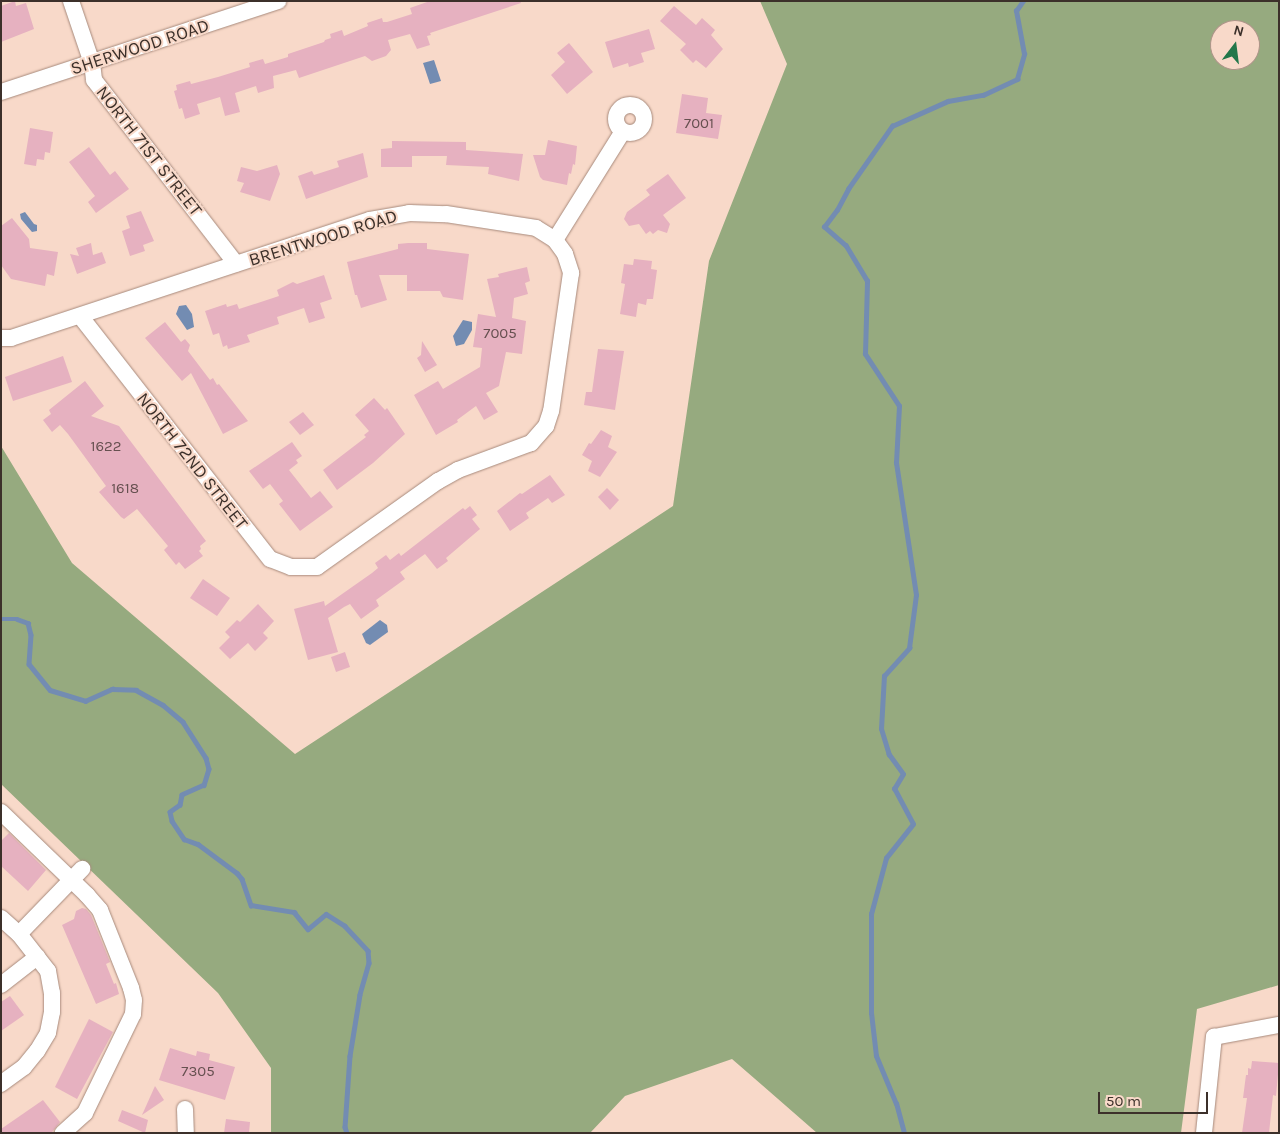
<!DOCTYPE html>
<html>
<head>
<meta charset="utf-8">
<style>
  body { margin:0 }
  #map { position:relative; width:1280px; height:1134px; overflow:hidden; background:#f8d9c9; font-family:Karla,sans-serif }
  div>[style] { position:absolute }
  [style*='--x'] { left:calc(var(--x)*1px); top:calc(var(--y)*1px); width:calc(var(--w)*1px); rotate:calc(var(--a)*1deg) }
  .forest>* { inset:0; background:#96aa7f }
  .water>* { inset:0; background:#738cb2 }
  .stream>* { height:4.5px; margin:-2.25px; padding:0 2.25px; transform-origin:2.25px; border-radius:2.25px; background:#738cb2 }
  .building>* { inset:0; background:#e6b1c0 }
  .roads { filter:drop-shadow(0 0 1px #a78a7c) drop-shadow(0 0 1px #a78a7c) }
  .minor>* { height:16px; margin:-8px; padding:0 8px; transform-origin:8px; border-radius:8px; background:#fff }
  .minor>.ring { margin:-8px; padding:0; box-sizing:content-box; background:none; border:16px solid #fff; border-radius:50% }
  span { translate:-50% -50%; white-space:nowrap; text-align:center; line-height:1.15; -webkit-text-stroke:4px #f8d9c9; paint-order:stroke }
  .number-label { font-size:15px; color:#665050 }
  .number-label span { -webkit-text-stroke-width:0 }
  .street-label { font-size:18px; color:#3c302a }
  .frame { position:absolute; inset:0; border:2px solid #3c302a; pointer-events:none }
  .north { position:absolute; left:1210px; top:20px; width:50px; height:50px; box-sizing:border-box; background:#f8d9c9; border:1px solid #ad9589; border-radius:50%; rotate:15deg; font-size:14px; font-weight:700; line-height:20px; text-align:center; color:#3c302a }
  .north::after { content:''; display:block; margin:auto; width:18px; height:22px; background:#22774a; clip-path:polygon(50% 0,100% 100%,50% 72%,0 100%) }
  .scale { position:absolute; left:1098px; top:1092px; width:110px; height:22px; box-sizing:border-box; border:2px solid #3c302a; border-top:0; padding-left:6px; font-size:15px; line-height:18px; white-space:nowrap; color:#3c302a; -webkit-text-stroke:4px #f8d9c9; paint-order:stroke }
</style>
</head>
<body>
<div id="map">
  <div class="forest">
    <div style="clip-path:polygon(evenodd,760px 1px,1279px 1px,1279px 985px,1197px 1009px,1181px 1133px,817px 1133px,732px 1059px,625px 1096px,590px 1133px,271px 1133px,271px 1068px,218px 993px,1px 784px,1px 446px,72px 563px,295px 754px,673px 506px,709px 261px,787px 64px,760px 1px,1220px 30px,1250px 30px,1250px 60px,1220px 60px,1220px 30px)"></div>
  </div>
  <div class="water">
    <div style="clip-path:polygon(434px 60px,441px 81px,430px 84px,423px 63px)"></div>
    <div style="clip-path:polygon(25px 212px,34px 224px,37px 225px,37px 231px,32px 232px,21px 219px,20px 214px)"></div>
    <div style="clip-path:polygon(186px 305px,192px 314px,194px 327px,187px 330px,176px 314px,179px 306px)"></div>
    <div style="clip-path:polygon(463px 320px,472px 322px,472px 330px,464px 344px,456px 346px,453px 336px)"></div>
    <div style="clip-path:polygon(380px 620px,387px 625px,388px 632px,370px 645px,366px 643px,362px 634px)"></div>
  </div>
  <div class="stream">
    <div style="--x:1;--y:619;--w:16;--a:0"></div>
    <div style="--x:17;--y:619;--w:12;--a:20"></div>
    <div style="--x:28;--y:623;--w:12;--a:76"></div>
    <div style="--x:31;--y:635;--w:29;--a:94"></div>
    <div style="--x:29;--y:664;--w:33;--a:51"></div>
    <div style="--x:50;--y:690;--w:37;--a:17"></div>
    <div style="--x:85;--y:701;--w:30;--a:-24"></div>
    <div style="--x:112;--y:689;--w:24;--a:2"></div>
    <div style="--x:136;--y:690;--w:31;--a:29"></div>
    <div style="--x:163;--y:705;--w:26;--a:40"></div>
    <div style="--x:183;--y:722;--w:43;--a:57.4"></div>
    <div style="--x:206;--y:758;--w:11;--a:75"></div>
    <div style="--x:209;--y:769;--w:17;--a:107"></div>
    <div style="--x:204;--y:785;--w:24;--a:156"></div>
    <div style="--x:182;--y:795;--w:10;--a:101"></div>
    <div style="--x:180;--y:805;--w:12;--a:145"></div>
    <div style="--x:170;--y:812;--w:9;--a:77"></div>
    <div style="--x:172;--y:821;--w:22;--a:56"></div>
    <div style="--x:184;--y:839;--w:15;--a:20"></div>
    <div style="--x:198;--y:844;--w:49;--a:36.6"></div>
    <div style="--x:237;--y:873;--w:8;--a:50"></div>
    <div style="--x:242;--y:879;--w:28;--a:71"></div>
    <div style="--x:251;--y:905;--w:44;--a:9.2"></div>
    <div style="--x:294;--y:912;--w:22;--a:51"></div>
    <div style="--x:308;--y:929;--w:23;--a:-40"></div>
    <div style="--x:326;--y:914;--w:22;--a:32"></div>
    <div style="--x:345;--y:926;--w:34;--a:47"></div>
    <div style="--x:368;--y:951;--w:12;--a:85"></div>
    <div style="--x:369;--y:963;--w:33;--a:106"></div>
    <div style="--x:360;--y:995;--w:62;--a:99.3"></div>
    <div style="--x:350;--y:1056;--w:71;--a:94"></div>
    <div style="--x:345;--y:1127;--w:6;--a:72"></div>
    <div style="--x:904;--y:1133;--w:30;--a:-105"></div>
    <div style="--x:896;--y:1104;--w:52;--a:-112.6"></div>
    <div style="--x:876;--y:1056;--w:43;--a:-96.6"></div>
    <div style="--x:871;--y:1013;--w:99;--a:-90"></div>
    <div style="--x:871;--y:914;--w:58;--a:-75"></div>
    <div style="--x:886;--y:858;--w:43;--a:-51.5"></div>
    <div style="--x:913;--y:824;--w:40;--a:-118"></div>
    <div style="--x:894;--y:789;--w:17;--a:-59"></div>
    <div style="--x:903;--y:774;--w:24;--a:-126"></div>
    <div style="--x:889;--y:755;--w:27;--a:-107"></div>
    <div style="--x:881;--y:729;--w:53;--a:-86.8"></div>
    <div style="--x:884;--y:676;--w:38;--a:-48"></div>
    <div style="--x:909;--y:648;--w:53;--a:-82.5"></div>
    <div style="--x:916;--y:595;--w:134;--a:-98.6"></div>
    <div style="--x:896;--y:463;--w:57;--a:-87"></div>
    <div style="--x:899;--y:406;--w:62;--a:-123.2"></div>
    <div style="--x:865;--y:354;--w:73;--a:-88.4"></div>
    <div style="--x:867;--y:281;--w:41;--a:-121"></div>
    <div style="--x:846;--y:246;--w:29;--a:-139"></div>
    <div style="--x:824;--y:227;--w:21;--a:-53"></div>
    <div style="--x:837;--y:210;--w:24;--a:-62"></div>
    <div style="--x:848;--y:189;--w:77;--a:-55.1"></div>
    <div style="--x:892;--y:126;--w:61;--a:-24.1"></div>
    <div style="--x:948;--y:101;--w:36;--a:-10"></div>
    <div style="--x:983;--y:95;--w:38;--a:-25"></div>
    <div style="--x:1017;--y:79;--w:26;--a:-74"></div>
    <div style="--x:1024;--y:54;--w:44;--a:-100.5"></div>
    <div style="--x:1016;--y:11;--w:12;--a:-55"></div>
  </div>
  <div class="building">
    <div style="clip-path:polygon(15px 1px,16px 6px,26px 3px,34px 29px,1px 42px,1px 6px)"></div>
    <div style="clip-path:polygon(430px 1px,520px 1px,521px 3px,430px 33px,431px 35px,427px 36px,430px 45px,417px 49px,410px 34px,388px 40px,391px 50px,386px 56px,372px 61px,365px 56px,299px 78px,296px 70px,273px 76px,274px 88px,258px 93px,256px 86px,235px 93px,240px 112px,225px 116px,220px 97px,197px 104px,200px 114px,185px 119px,182px 108px,179px 109px,174px 91px,177px 90px,176px 85px,190px 81px,191px 84px,218px 77px,250px 67px,249px 63px,263px 59px,265px 64px,288px 57px,288px 54px,324px 42px,325px 40px,331px 38px,330px 34px,342px 30px,344px 36px,368px 26px,367px 23px,382px 18px,383px 22px,387px 22px,412px 14px,410px 8px)"></div>
    <div style="clip-path:polygon(674px 6px,696px 25px,702px 18px,715px 30px,711px 35px,723px 49px,706px 68px,696px 60px,693px 63px,680px 50px,686px 44px,660px 21px)"></div>
    <div style="clip-path:polygon(649px 29px,655px 49px,641px 53px,644px 62px,629px 67px,628px 63px,613px 68px,605px 42px)"></div>
    <div style="clip-path:polygon(569px 43px,593px 72px,567px 94px,551px 75px,565px 62px,557px 53px)"></div>
    <div style="clip-path:polygon(682px 94px,708px 98px,706px 113px,722px 115px,718px 139px,676px 133px)"></div>
    <div style="clip-path:polygon(30px 128px,53px 132px,50px 153px,45px 152px,44px 160px,37px 159px,36px 166px,24px 164px)"></div>
    <div style="clip-path:polygon(548px 140px,577px 146px,575px 165px,573px 164px,571px 174px,569px 173px,567px 185px,543px 180px,540px 177px,533px 155px,545px 155px)"></div>
    <div style="clip-path:polygon(392px 141px,466px 142px,466px 150px,523px 154px,519px 181px,488px 174px,489px 167px,446px 165px,447px 156px,412px 156px,412px 167px,381px 167px,381px 149px,392px 148px)"></div>
    <div style="clip-path:polygon(89px 147px,110px 175px,115px 171px,129px 189px,96px 213px,88px 202px,95px 196px,69px 162px)"></div>
    <div style="clip-path:polygon(363px 153px,368px 177px,306px 199px,298px 176px,312px 171px,314px 175px,339px 167px,337px 161px)"></div>
    <div style="clip-path:polygon(277px 165px,280px 174px,270px 201px,240px 192px,244px 183px,237px 181px,241px 167px,257px 171px)"></div>
    <div style="clip-path:polygon(668px 174px,686px 198px,663px 215px,670px 224px,667px 233px,658px 230px,653px 234px,650px 231px,646px 234px,639px 224px,629px 226px,624px 219px,627px 212px,650px 195px,646px 190px)"></div>
    <div style="clip-path:polygon(141px 211px,154px 241px,143px 245px,145px 251px,130px 256px,122px 231px,130px 228px,126px 216px)"></div>
    <div style="clip-path:polygon(12px 218px,29px 239px,30px 248px,58px 252px,54px 276px,47px 274px,45px 286px,11px 279px,1px 265px,1px 226px)"></div>
    <div style="clip-path:polygon(91px 243px,93px 255px,102px 252px,106px 263px,77px 274px,70px 254px,79px 256px,76px 248px)"></div>
    <div style="clip-path:polygon(408px 243px,427px 243px,427px 249px,469px 254px,463px 300px,443px 297px,440px 291px,407px 291px,407px 275px,379px 275px,387px 300px,361px 308px,357px 295px,355px 295px,347px 262px,398px 249px,398px 244px)"></div>
    <div style="clip-path:polygon(634px 259px,652px 261px,651px 269px,657px 270px,653px 299px,647px 299px,646px 305px,638px 303px,636px 317px,620px 314px,625px 284px,621px 283px,624px 264px,633px 265px)"></div>
    <div style="clip-path:polygon(527px 267px,530px 281px,525px 283px,528px 294px,514px 298px,512px 318px,526px 321px,522px 354px,506px 352px,499px 386px,486px 393px,498px 412px,484px 420px,476px 406px,457px 420px,458px 422px,436px 435px,414px 395px,438px 381px,443px 389px,480px 367px,482px 348px,473px 347px,478px 314px,496px 317px,487px 279px,499px 277px,498px 274px)"></div>
    <div style="clip-path:polygon(324px 275px,332px 299px,320px 303px,325px 318px,309px 323px,304px 308px,277px 317px,279px 324px,247px 335px,250px 342px,228px 349px,227px 345px,223px 347px,219px 333px,213px 335px,205px 311px,226px 304px,227px 307px,237px 304px,239px 309px,279px 296px,277px 290px,293px 282px,297px 284px)"></div>
    <div style="clip-path:polygon(165px 322px,181px 342px,185px 339px,190px 345px,188px 351px,210px 380px,213px 378px,217px 385px,219px 384px,248px 421px,223px 434px,191px 373px,182px 381px,145px 338px)"></div>
    <div style="clip-path:polygon(422px 341px,437px 365px,425px 372px,417px 358px,421px 355px)"></div>
    <div style="clip-path:polygon(598px 349px,624px 351px,615px 410px,584px 405px,586px 392px,592px 392px)"></div>
    <div style="clip-path:polygon(63px 356px,72px 382px,13px 401px,5px 377px)"></div>
    <div style="clip-path:polygon(85px 381px,104px 406px,91px 416px,119px 426px,206px 541px,200px 546px,201px 549px,199px 551px,203px 556px,185px 569px,179px 562px,176px 565px,164px 550px,168px 546px,137px 509px,124px 519px,121px 517px,99px 492px,106px 486px,68px 434px,60px 425px,52px 432px,43px 420px,51px 414px,49px 410px)"></div>
    <div style="clip-path:polygon(374px 398px,385px 410px,387px 408px,405px 434px,373px 463px,337px 490px,323px 470px,366px 437px,364px 435px,369px 431px,355px 415px)"></div>
    <div style="clip-path:polygon(303px 412px,314px 425px,300px 435px,289px 422px)"></div>
    <div style="clip-path:polygon(601px 430px,612px 436px,608px 447px,617px 452px,600px 477px,588px 471px,592px 461px,582px 455px,589px 443px,591px 444px)"></div>
    <div style="clip-path:polygon(292px 442px,302px 456px,296px 460px,298px 463px,289px 470px,311px 498px,320px 491px,333px 507px,300px 531px,279px 504px,283px 501px,270px 484px,263px 489px,249px 471px)"></div>
    <div style="clip-path:polygon(550px 475px,565px 495px,552px 503px,548px 498px,526px 513px,529px 518px,510px 531px,497px 511px,520px 493px,522px 494px)"></div>
    <div style="clip-path:polygon(607px 488px,619px 500px,610px 510px,598px 497px)"></div>
    <div style="clip-path:polygon(470px 506px,477px 515px,472px 519px,480px 529px,446px 558px,448px 561px,437px 569px,425px 554px,400px 572px,405px 579px,376px 600px,379px 606px,361px 619px,350px 604px,344px 607px,328px 618px,338px 652px,308px 660px,294px 609px,324px 601px,325px 606px,372px 573px,378px 568px,375px 563px,386px 555px,390px 560px,399px 553px,401px 556px,463px 508px,465px 510px)"></div>
    <div style="clip-path:polygon(203px 579px,230px 598px,217px 616px,190px 598px)"></div>
    <div style="clip-path:polygon(258px 604px,274px 621px,263px 633px,268px 638px,255px 651px,248px 643px,230px 659px,219px 648px,230px 637px,225px 632px,237px 620px,240px 622px)"></div>
    <div style="clip-path:polygon(345px 652px,350px 667px,336px 672px,331px 657px)"></div>
    <div style="clip-path:polygon(9px 833px,46px 870px,28px 891px,1px 866px,1px 841px)"></div>
    <div style="clip-path:polygon(82px 908px,86px 909px,91px 915px,110px 962px,106px 964px,114px 984px,116px 983px,119px 994px,96px 1004px,62px 925px,74px 919px,76px 911px)"></div>
    <div style="clip-path:polygon(10px 996px,24px 1015px,1px 1031px,1px 1002px)"></div>
    <div style="clip-path:polygon(89px 1019px,113px 1032px,77px 1099px,55px 1087px)"></div>
    <div style="clip-path:polygon(170px 1048px,196px 1056px,197px 1051px,210px 1054px,209px 1060px,235px 1067px,225px 1100px,159px 1080px)"></div>
    <div style="clip-path:polygon(1252px 1061px,1279px 1063px,1276px 1096px,1273px 1095px,1269px 1133px,1242px 1133px,1247px 1098px,1243px 1098px,1246px 1075px,1248px 1075px,1248px 1068px,1251px 1069px)"></div>
    <div style="clip-path:polygon(155px 1086px,164px 1100px,142px 1115px)"></div>
    <div style="clip-path:polygon(43px 1100px,60px 1122px,53px 1131px,51px 1133px,1px 1133px,1px 1129px)"></div>
    <div style="clip-path:polygon(122px 1110px,148px 1120px,145px 1133px,118px 1121px)"></div>
    <div style="clip-path:polygon(226px 1119px,250px 1122px,249px 1133px,224px 1133px)"></div>
  </div>
  <div class="roads">
    <div class="minor">
      <div style="--x:71;--y:1;--w:65;--a:71.3"></div>
      <div style="--x:92;--y:63;--w:17;--a:83"></div>
      <div style="--x:94;--y:80;--w:232;--a:52.3"></div>
      <div style="--x:1;--y:92;--w:292;--a:-18.2"></div>
      <div class="ring" style="left:616px;top:105px;width:12px;height:12px"></div>
      <div style="--x:555;--y:240;--w:128;--a:-58"></div>
      <div style="--x:1;--y:338;--w:10;--a:0"></div>
      <div style="--x:11;--y:338;--w:378;--a:-18.2"></div>
      <div style="--x:370;--y:220;--w:40;--a:-10"></div>
      <div style="--x:409;--y:213;--w:37;--a:2"></div>
      <div style="--x:446;--y:214;--w:91;--a:8.8"></div>
      <div style="--x:536;--y:228;--w:22;--a:32"></div>
      <div style="--x:555;--y:240;--w:17;--a:54"></div>
      <div style="--x:565;--y:254;--w:20;--a:72"></div>
      <div style="--x:571;--y:273;--w:139;--a:98.2"></div>
      <div style="--x:551;--y:411;--w:16;--a:108"></div>
      <div style="--x:546;--y:426;--w:23;--a:131"></div>
      <div style="--x:531;--y:443;--w:78;--a:159.7"></div>
      <div style="--x:458;--y:470;--w:23;--a:151"></div>
      <div style="--x:438;--y:481;--w:148;--a:144.6"></div>
      <div style="--x:317;--y:567;--w:26;--a:180"></div>
      <div style="--x:291;--y:567;--w:22;--a:-159"></div>
      <div style="--x:270;--y:559;--w:308;--a:-128"></div>
      <div style="--x:1;--y:812;--w:120;--a:44"></div>
      <div style="--x:87;--y:895;--w:20;--a:49"></div>
      <div style="--x:100;--y:910;--w:84;--a:68.3"></div>
      <div style="--x:131;--y:988;--w:12;--a:76"></div>
      <div style="--x:134;--y:1000;--w:14;--a:94"></div>
      <div style="--x:133;--y:1014;--w:110;--a:115.9"></div>
      <div style="--x:85;--y:1113;--w:30;--a:138"></div>
      <div style="--x:1;--y:918;--w:24;--a:42"></div>
      <div style="--x:19;--y:934;--w:47;--a:51.9"></div>
      <div style="--x:48;--y:971;--w:22;--a:80"></div>
      <div style="--x:52;--y:993;--w:19;--a:90"></div>
      <div style="--x:52;--y:1012;--w:21;--a:101"></div>
      <div style="--x:48;--y:1033;--w:21;--a:121"></div>
      <div style="--x:37;--y:1051;--w:21;--a:129"></div>
      <div style="--x:24;--y:1067;--w:29;--a:144"></div>
      <div style="--x:19;--y:934;--w:91;--a:-45.9"></div>
      <div style="--x:1;--y:985;--w:46;--a:-37.9"></div>
      <div style="--x:185;--y:1109;--w:24;--a:88"></div>
      <div style="--x:1204;--y:1133;--w:97;--a:-84.1"></div>
      <div style="--x:1214;--y:1037;--w:66;--a:-10.5"></div>
    </div>
  </div>
  <div class="number-label">
    <span style="left:699px;top:124px">7001</span>
    <span style="left:500px;top:334px">7005</span>
    <span style="left:106px;top:447px">1622</span>
    <span style="left:125px;top:489px">1618</span>
    <span style="left:198px;top:1072px">7305</span>
  </div>
  <div class="street-label">
    <span style="left:140px;top:47px;rotate:-18deg">SHERWOOD ROAD</span>
    <span style="left:149px;top:151px;rotate:52deg">NORTH 71ST STREET</span>
    <span style="left:323px;top:238px;rotate:-17deg">BRENTWOOD ROAD</span>
    <span style="left:192px;top:461px;rotate:52deg">NORTH 72ND STREET</span>
  </div>
  <div class="frame"></div>
  <div class="north">N</div>
  <div class="scale">50 m</div>
</div>
</body>
</html>
